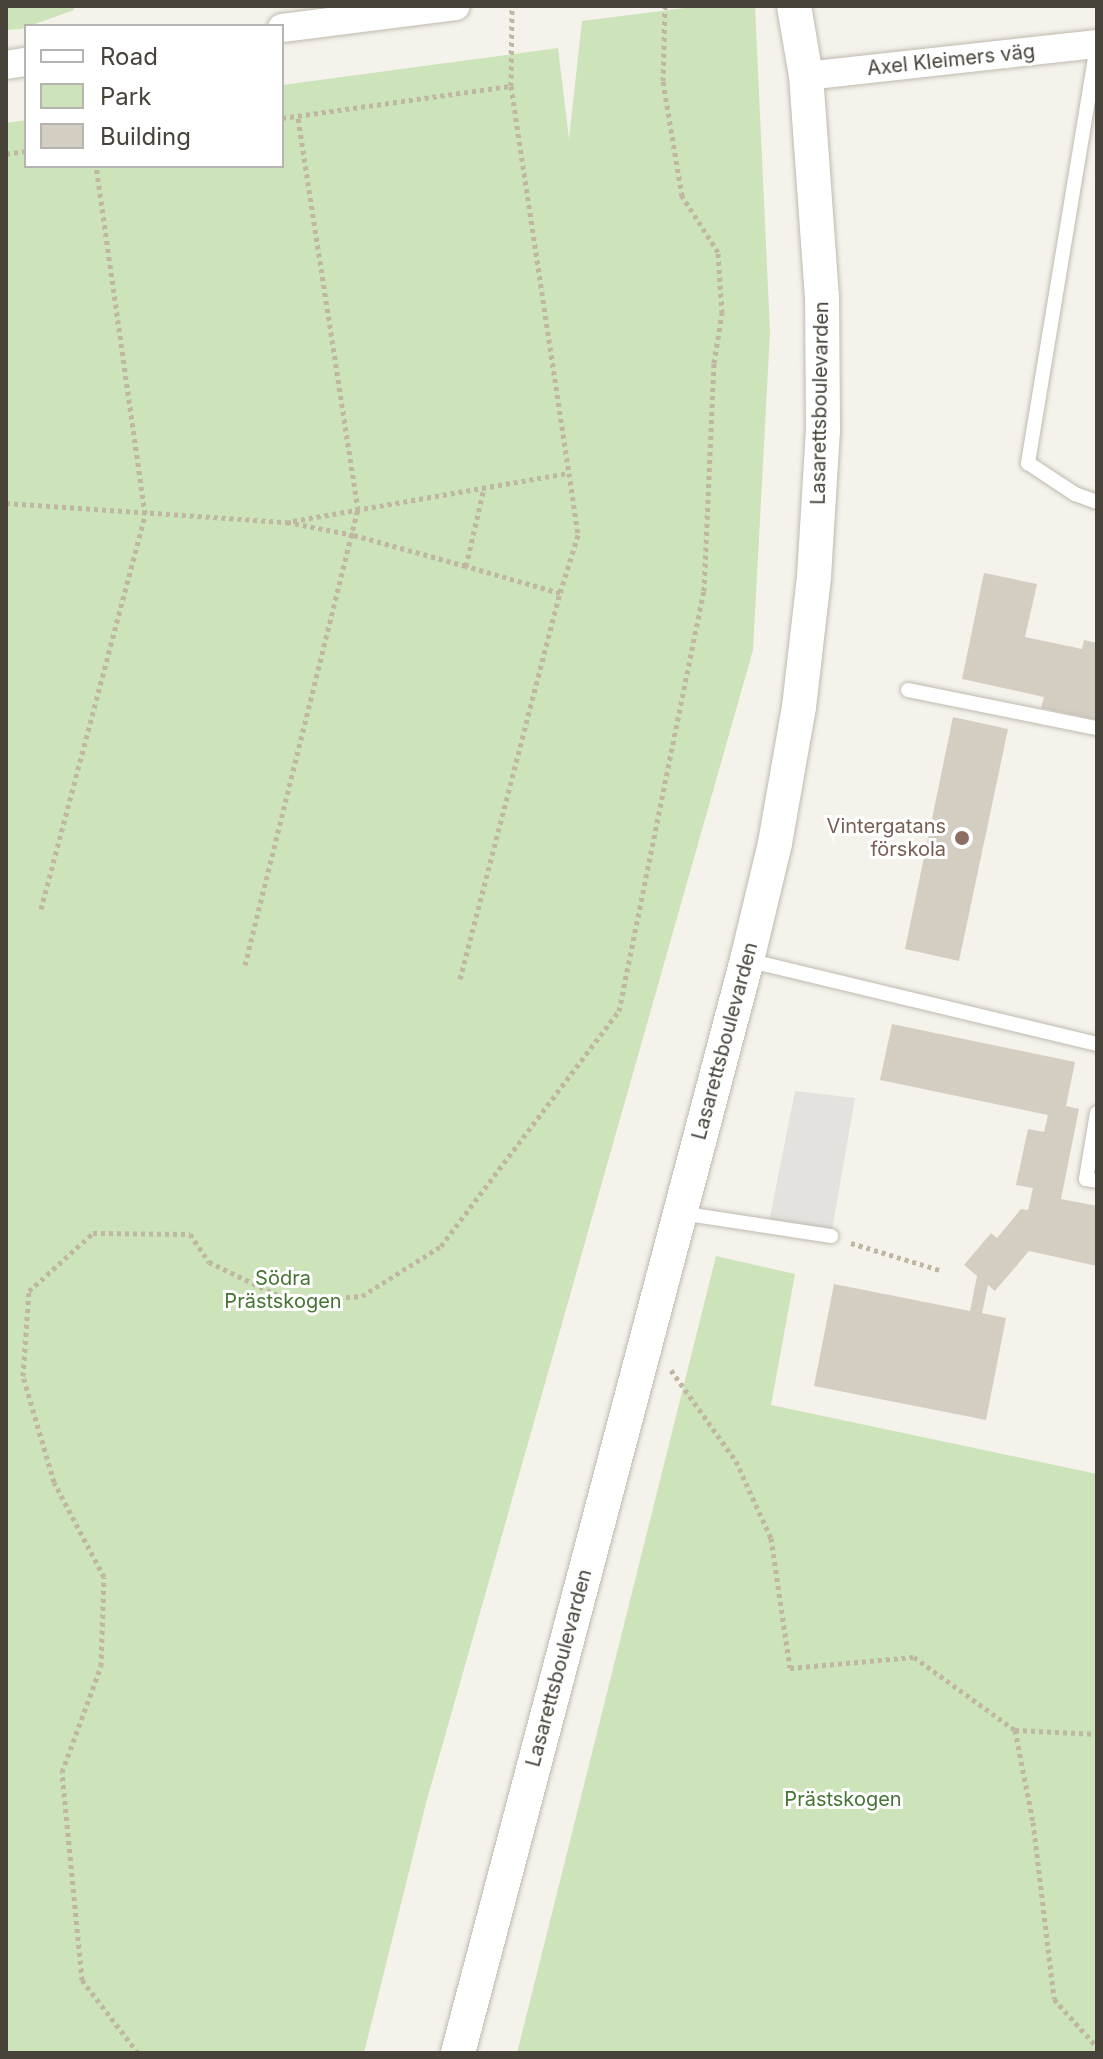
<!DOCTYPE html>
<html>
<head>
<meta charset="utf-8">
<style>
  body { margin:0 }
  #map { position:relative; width:1103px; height:2059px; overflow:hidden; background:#f4f2eb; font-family:Inter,sans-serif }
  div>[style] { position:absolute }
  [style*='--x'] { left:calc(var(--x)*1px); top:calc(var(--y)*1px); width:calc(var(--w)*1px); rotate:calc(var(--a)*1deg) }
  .green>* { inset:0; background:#cde3b9 }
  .parking>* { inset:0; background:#e3e2df }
  .building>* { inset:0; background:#d4cec2 }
  .path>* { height:5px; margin-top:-2.5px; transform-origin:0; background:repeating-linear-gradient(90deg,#bfb7a1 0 4px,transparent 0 8px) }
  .roads { filter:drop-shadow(0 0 2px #bfbaaf) drop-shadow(0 0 2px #bfbaaf) }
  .service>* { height:14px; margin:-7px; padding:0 7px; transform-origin:7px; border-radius:7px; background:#fff }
  .minor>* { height:28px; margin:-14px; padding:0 14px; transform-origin:14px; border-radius:14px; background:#fff }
  .tertiary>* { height:34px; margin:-17px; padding:0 17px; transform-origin:17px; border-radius:17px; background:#fff }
  .dots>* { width:22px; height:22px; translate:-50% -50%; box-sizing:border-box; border:4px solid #fff; border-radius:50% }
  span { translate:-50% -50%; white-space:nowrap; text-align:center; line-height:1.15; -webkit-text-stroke:6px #fff; paint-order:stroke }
  .street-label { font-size:20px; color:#47433a }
  .education-label { font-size:20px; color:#785e54 }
  .right { translate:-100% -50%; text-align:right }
  .park-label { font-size:20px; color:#467433 }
  .frame { position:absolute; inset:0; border:8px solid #47433a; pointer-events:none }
  .legend { position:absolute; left:24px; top:24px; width:260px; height:144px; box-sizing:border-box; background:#fff; border:2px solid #b5b4b0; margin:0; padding:10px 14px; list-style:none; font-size:24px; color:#47433a }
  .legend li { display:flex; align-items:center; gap:16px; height:40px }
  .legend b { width:40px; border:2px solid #b5b4b0 }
</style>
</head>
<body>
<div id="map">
  <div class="green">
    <div style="clip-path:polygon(6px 6px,74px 6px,74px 10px,21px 29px,6px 30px)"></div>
    <div style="clip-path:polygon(701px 6px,755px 6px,770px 332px,753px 650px,426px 1803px,364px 2053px,6px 2053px,6px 123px,26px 120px,26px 166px,282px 166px,282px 85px,558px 48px,569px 139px,582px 21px)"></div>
    <div style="clip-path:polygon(716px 1256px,795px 1274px,771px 1405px,1097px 1474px,1097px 2053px,517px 2053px)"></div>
  </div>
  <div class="parking">
    <div style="clip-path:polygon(795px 1091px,855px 1098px,831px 1236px,768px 1227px)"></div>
  </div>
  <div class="building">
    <div style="clip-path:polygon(984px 573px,1037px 584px,1025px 637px,1082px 649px,1084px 640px,1097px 643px,1097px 720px,1041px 708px,1044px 697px,962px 679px)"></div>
    <div style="clip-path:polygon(953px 717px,1008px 729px,959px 961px,905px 949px)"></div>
    <div style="clip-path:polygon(892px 1024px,1075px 1062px,1066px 1106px,1079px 1109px,1061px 1199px,1097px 1206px,1097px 1266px,1029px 1251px,995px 1291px,988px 1285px,982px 1313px,1006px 1318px,986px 1420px,814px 1386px,834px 1284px,970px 1311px,977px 1276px,964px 1265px,991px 1233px,997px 1238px,1021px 1209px,1028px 1210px,1033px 1188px,1016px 1185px,1028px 1129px,1044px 1132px,1048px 1115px,880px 1080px)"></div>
  </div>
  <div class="path">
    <div style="--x:511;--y:86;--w:80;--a:-89.3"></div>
    <div style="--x:282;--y:118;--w:231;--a:-8"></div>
    <div style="--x:511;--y:86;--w:391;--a:81.5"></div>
    <div style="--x:6;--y:154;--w:20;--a:-9"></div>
    <div style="--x:6;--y:503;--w:282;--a:3.9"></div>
    <div style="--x:287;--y:522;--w:68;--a:11"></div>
    <div style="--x:354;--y:535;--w:116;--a:15.5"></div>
    <div style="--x:466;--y:566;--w:80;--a:-77"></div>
    <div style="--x:293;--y:521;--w:280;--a:-9.9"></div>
    <div style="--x:569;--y:473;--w:63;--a:81.7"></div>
    <div style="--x:578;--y:535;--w:61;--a:107.2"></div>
    <div style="--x:41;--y:909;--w:408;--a:-75.2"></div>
    <div style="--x:145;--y:514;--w:351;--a:-98"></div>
    <div style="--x:245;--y:965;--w:469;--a:-76.1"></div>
    <div style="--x:358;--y:510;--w:399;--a:-98.7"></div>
    <div style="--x:460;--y:979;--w:399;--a:-75.5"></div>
    <div style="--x:560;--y:593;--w:98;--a:-164"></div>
    <div style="--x:851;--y:1243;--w:93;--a:16.9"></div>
    <div style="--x:671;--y:1370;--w:112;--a:54.5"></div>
    <div style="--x:736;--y:1461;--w:85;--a:65.6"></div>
    <div style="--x:771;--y:1538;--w:131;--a:81.7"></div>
    <div style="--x:790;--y:1668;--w:124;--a:-5.1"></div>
    <div style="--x:914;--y:1657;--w:125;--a:35.9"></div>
    <div style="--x:1015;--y:1730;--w:82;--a:2.8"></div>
    <div style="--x:1015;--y:1730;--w:94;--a:78.9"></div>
    <div style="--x:1033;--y:1822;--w:178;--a:83.2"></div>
    <div style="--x:1054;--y:1999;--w:64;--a:48.1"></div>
    <div style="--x:138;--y:2053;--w:92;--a:-127.5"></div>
    <div style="--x:82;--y:1980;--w:209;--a:-95.5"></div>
    <div style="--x:62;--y:1772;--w:113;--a:-69.8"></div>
    <div style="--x:101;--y:1666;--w:89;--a:-88.1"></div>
    <div style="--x:104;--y:1577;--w:107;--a:-117.8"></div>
    <div style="--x:54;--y:1482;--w:110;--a:-106.3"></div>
    <div style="--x:23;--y:1376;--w:85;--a:-86"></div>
    <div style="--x:29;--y:1291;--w:86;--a:-42.2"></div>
    <div style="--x:93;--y:1233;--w:97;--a:0.6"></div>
    <div style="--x:190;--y:1234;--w:34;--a:56"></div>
    <div style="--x:209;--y:1262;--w:90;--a:25.7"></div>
    <div style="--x:290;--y:1301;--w:72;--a:-4"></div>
    <div style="--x:362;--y:1296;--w:93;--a:-32.3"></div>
    <div style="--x:441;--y:1246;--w:295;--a:-52.9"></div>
    <div style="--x:619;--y:1011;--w:429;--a:-78.6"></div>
    <div style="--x:704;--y:591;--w:228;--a:-87.5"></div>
    <div style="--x:714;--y:363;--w:51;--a:-80.9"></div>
    <div style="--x:722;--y:313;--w:61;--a:-93.8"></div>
    <div style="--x:718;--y:252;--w:67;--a:-122.7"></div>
    <div style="--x:682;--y:196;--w:117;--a:-99.4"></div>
    <div style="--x:663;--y:81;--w:75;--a:-88.5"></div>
  </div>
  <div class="roads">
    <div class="service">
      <div style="--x:1097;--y:46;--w:423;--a:99.4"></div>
      <div style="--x:1028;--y:463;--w:56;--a:33.4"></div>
      <div style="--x:1075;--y:494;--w:23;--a:20"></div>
      <div style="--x:908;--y:690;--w:193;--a:11.4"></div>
      <div style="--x:747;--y:960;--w:360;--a:13.5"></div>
      <div style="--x:1097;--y:1113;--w:67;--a:99.5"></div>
      <div style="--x:1086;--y:1179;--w:11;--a:10"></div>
      <div style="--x:680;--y:1213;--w:153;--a:8.7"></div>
    </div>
    <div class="minor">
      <div style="--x:282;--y:28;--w:175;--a:-7.2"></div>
      <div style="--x:6;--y:65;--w:20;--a:-9"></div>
      <div style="--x:806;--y:76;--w:293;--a:-6.3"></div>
    </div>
    <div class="tertiary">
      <div style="--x:458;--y:2053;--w:1131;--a:-75.19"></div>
      <div style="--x:747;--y:960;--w:120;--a:-76.5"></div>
      <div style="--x:775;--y:843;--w:138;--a:-80"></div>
      <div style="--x:799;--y:707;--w:131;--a:-83.4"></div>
      <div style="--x:814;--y:577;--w:147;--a:-86.5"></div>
      <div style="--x:823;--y:430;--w:132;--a:-90.4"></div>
      <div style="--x:822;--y:298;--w:223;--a:-94.1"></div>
      <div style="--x:806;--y:76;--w:71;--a:-99.7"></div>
    </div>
  </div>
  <div class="dots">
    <div style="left:962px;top:838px;background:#8d6e63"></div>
  </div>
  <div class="street-label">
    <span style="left:951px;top:60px;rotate:-6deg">Axel Kleimers väg</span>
    <span style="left:820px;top:403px;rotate:-89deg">Lasarettsboulevarden</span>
    <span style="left:725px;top:1041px;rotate:-75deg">Lasarettsboulevarden</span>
    <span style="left:559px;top:1668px;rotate:-75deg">Lasarettsboulevarden</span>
  </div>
  <div class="education-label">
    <span class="right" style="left:946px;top:838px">Vintergatans<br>förskola</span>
  </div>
  <div class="park-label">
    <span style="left:283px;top:1290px">Södra<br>Prästskogen</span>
    <span style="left:843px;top:1799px">Prästskogen</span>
  </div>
  <div class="frame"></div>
  <ul class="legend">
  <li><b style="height:10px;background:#fff"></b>Road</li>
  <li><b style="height:22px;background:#cde3b9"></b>Park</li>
  <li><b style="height:22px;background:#d4cec2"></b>Building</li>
  </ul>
</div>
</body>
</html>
